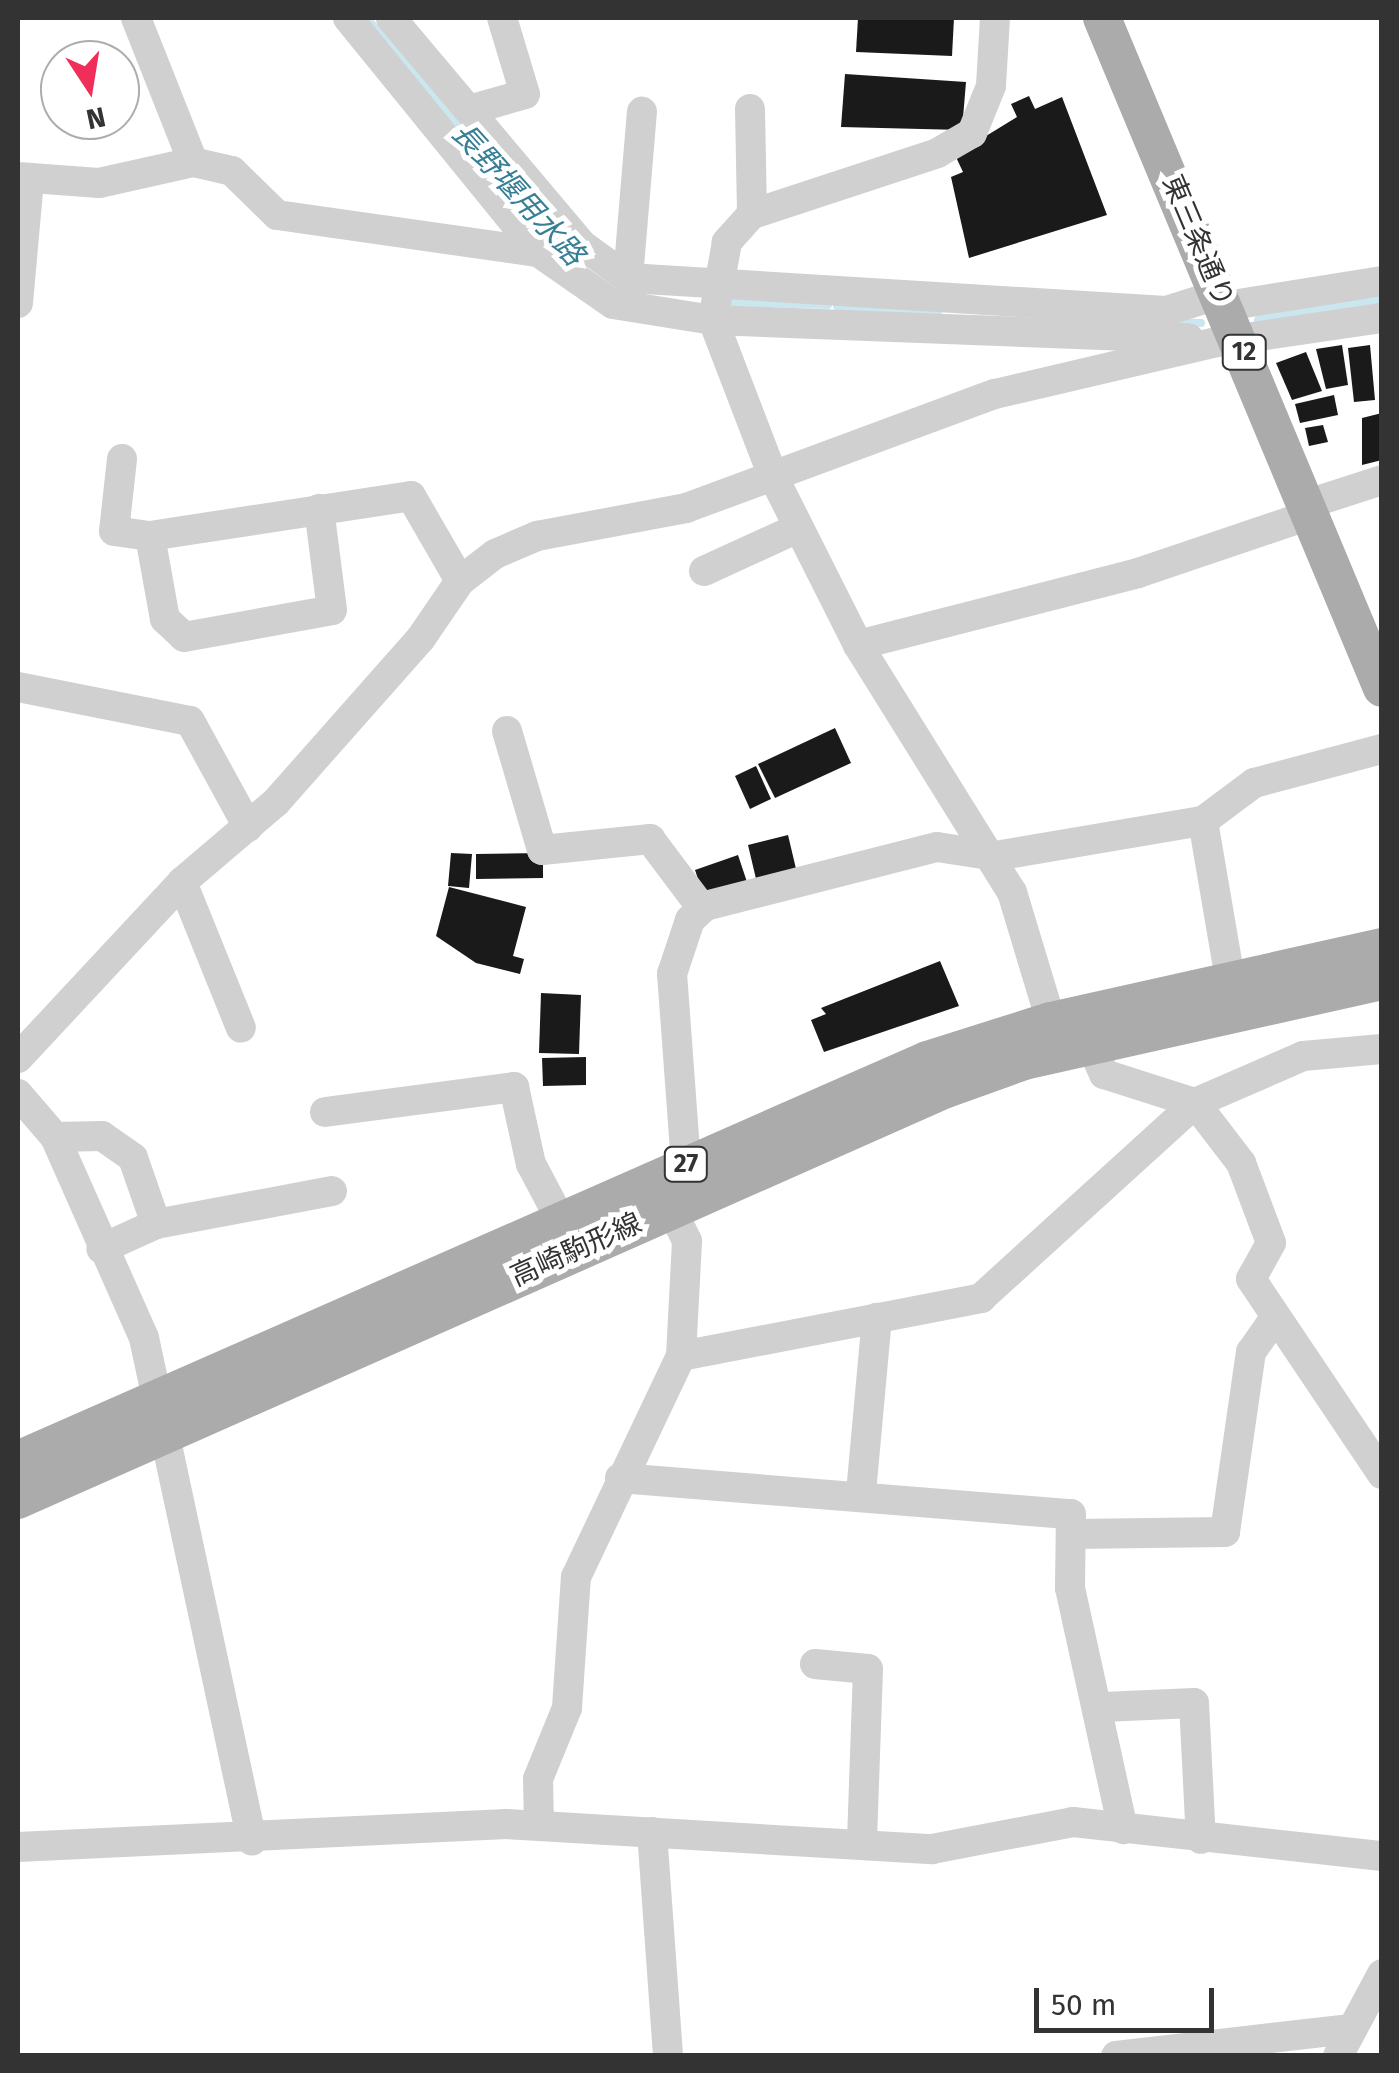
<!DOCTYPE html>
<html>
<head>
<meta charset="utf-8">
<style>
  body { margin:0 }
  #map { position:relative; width:1399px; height:2073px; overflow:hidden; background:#fff; font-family:"Fira Sans","Noto Sans JP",sans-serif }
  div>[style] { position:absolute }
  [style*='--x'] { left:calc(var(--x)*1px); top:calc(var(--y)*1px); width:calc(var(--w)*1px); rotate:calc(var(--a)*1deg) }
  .stream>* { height:8px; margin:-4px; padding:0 4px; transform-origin:4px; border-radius:4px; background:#cae6ee }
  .building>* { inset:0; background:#1a1a1a }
  .minor>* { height:30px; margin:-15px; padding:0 15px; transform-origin:15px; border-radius:15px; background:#d0d0d0 }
  .major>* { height:38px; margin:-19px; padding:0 19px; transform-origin:19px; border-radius:19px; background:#ababab }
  span { translate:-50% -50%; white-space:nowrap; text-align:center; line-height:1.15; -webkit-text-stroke:10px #fff; paint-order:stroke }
  .shield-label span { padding:2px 8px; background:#fff; border:2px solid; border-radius:8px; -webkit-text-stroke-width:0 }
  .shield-label { font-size:25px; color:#333; font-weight:700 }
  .street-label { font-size:28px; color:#333 }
  .water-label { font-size:30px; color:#377f95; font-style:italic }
  .frame { position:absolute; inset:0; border:20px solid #333; pointer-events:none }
  .north { position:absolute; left:40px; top:40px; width:100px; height:100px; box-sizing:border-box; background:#fff; border:2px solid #adadad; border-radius:50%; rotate:168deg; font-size:28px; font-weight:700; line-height:40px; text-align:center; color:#333 }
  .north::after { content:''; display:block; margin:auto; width:35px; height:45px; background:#f12e5a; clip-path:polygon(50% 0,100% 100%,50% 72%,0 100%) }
  .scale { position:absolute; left:1034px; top:1988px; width:180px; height:45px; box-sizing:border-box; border:5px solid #333; border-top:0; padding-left:12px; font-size:30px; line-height:35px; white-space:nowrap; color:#333; -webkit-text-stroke:8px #fff; paint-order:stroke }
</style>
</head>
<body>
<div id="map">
  <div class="stream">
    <div style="--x:367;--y:18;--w:309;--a:50"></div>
    <div style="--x:722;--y:302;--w:106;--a:1.6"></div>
    <div style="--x:837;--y:306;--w:101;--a:4.5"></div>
    <div style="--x:1258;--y:320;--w:126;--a:-9.6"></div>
    <div style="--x:1170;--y:322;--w:31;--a:2"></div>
  </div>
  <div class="building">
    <div style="clip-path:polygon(858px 18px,954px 18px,952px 56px,856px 52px)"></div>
    <div style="clip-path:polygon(845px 74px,966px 82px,962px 130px,841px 127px)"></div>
    <div style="clip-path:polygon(1029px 96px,1035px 109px,1062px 97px,1107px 215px,969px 258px,951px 177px,963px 172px,955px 155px,1017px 117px,1011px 104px)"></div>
    <div style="clip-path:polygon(1342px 345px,1348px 385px,1326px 389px,1316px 349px)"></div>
    <div style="clip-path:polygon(1370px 345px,1375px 400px,1354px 402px,1348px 348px)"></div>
    <div style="clip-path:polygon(1306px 352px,1322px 391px,1292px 400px,1276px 363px)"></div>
    <div style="clip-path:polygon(1334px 395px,1338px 415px,1300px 423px,1295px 404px)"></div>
    <div style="clip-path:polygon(1382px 413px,1382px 460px,1362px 465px,1362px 418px)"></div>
    <div style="clip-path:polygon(1323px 425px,1328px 442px,1309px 446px,1305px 428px)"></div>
    <div style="clip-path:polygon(835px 728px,851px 763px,775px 798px,758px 764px)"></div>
    <div style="clip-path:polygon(756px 766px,771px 799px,750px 809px,735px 776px)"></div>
    <div style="clip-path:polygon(788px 835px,797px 873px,757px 883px,748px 845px)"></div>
    <div style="clip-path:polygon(451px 853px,472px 854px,469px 888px,448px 886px)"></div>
    <div style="clip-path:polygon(543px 853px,543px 878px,476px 879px,476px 854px)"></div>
    <div style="clip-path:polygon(738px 855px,747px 882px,704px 897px,695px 870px)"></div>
    <div style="clip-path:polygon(449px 887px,526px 907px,513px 956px,524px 959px,520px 974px,476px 963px,436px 936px)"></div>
    <div style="clip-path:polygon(940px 961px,959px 1006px,824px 1052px,811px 1020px,826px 1014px,821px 1008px)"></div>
    <div style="clip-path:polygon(541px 993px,581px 995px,579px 1054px,539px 1053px)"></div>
    <div style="clip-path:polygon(586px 1057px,586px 1085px,543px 1086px,542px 1058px)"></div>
  </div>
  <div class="minor">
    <div style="--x:136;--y:18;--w:155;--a:68.4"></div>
    <div style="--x:348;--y:18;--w:301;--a:50.9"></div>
    <div style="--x:538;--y:252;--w:91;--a:34.7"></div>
    <div style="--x:613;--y:304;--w:101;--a:9.1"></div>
    <div style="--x:713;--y:320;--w:476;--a:2.2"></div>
    <div style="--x:391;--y:18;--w:297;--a:49.9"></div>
    <div style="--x:582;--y:245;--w:57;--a:35.7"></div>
    <div style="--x:628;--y:278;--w:539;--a:3.51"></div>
    <div style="--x:1166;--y:311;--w:57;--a:-17.5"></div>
    <div style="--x:995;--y:18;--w:68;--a:93.4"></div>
    <div style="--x:991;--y:86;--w:51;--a:112"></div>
    <div style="--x:972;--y:133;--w:39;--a:150"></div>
    <div style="--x:938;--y:153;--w:196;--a:161.8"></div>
    <div style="--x:752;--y:214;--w:38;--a:132"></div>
    <div style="--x:727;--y:242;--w:79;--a:100.2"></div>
    <div style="--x:713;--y:320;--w:165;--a:69"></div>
    <div style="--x:772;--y:474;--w:191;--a:63.3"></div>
    <div style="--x:858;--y:645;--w:291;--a:58.1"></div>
    <div style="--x:1012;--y:892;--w:135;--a:73.2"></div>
    <div style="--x:750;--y:109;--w:105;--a:88.9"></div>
    <div style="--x:469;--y:110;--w:58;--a:-15.9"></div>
    <div style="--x:525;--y:94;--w:79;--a:-106.8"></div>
    <div style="--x:18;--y:177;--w:81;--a:4.2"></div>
    <div style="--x:99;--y:183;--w:96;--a:-12.6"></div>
    <div style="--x:193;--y:162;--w:40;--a:13"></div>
    <div style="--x:232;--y:171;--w:63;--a:44.4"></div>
    <div style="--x:277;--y:215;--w:264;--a:8.1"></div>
    <div style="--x:628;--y:278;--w:167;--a:-85.2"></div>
    <div style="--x:18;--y:303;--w:124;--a:-84.9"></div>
    <div style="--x:1226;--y:306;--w:158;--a:-9.1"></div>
    <div style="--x:122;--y:459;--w:72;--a:96.3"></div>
    <div style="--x:114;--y:531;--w:36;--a:8"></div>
    <div style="--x:150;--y:536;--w:264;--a:-8.7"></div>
    <div style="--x:411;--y:496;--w:98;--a:60"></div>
    <div style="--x:1308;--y:504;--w:78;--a:-18"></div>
    <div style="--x:150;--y:536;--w:84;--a:79.8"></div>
    <div style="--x:165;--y:619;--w:26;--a:43"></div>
    <div style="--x:184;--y:637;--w:150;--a:-10.3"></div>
    <div style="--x:332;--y:610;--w:102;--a:-97.3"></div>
    <div style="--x:704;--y:571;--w:103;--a:-24.6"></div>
    <div style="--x:858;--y:645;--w:289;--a:-14.4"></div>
    <div style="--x:1138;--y:573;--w:184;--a:-18.7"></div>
    <div style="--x:18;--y:687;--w:175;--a:11.2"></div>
    <div style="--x:190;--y:721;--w:121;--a:61.3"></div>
    <div style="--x:507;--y:731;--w:124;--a:73.6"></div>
    <div style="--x:542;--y:850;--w:109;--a:-5.8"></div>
    <div style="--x:650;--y:839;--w:86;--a:53"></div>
    <div style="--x:1203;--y:821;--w:160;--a:80.3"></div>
    <div style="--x:182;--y:882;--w:157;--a:68"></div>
    <div style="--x:1091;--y:1045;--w:32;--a:66"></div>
    <div style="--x:1104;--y:1074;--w:96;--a:17.7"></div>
    <div style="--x:1195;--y:1103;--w:76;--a:52.5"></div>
    <div style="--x:1241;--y:1163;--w:85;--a:69.4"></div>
    <div style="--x:1271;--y:1243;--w:41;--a:119.1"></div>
    <div style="--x:1251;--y:1279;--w:235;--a:56.1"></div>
    <div style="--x:18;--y:1058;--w:241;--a:-47"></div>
    <div style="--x:182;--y:882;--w:123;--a:-40.4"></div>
    <div style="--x:276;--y:802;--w:219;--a:-48.5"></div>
    <div style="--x:421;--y:638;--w:69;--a:-55.6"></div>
    <div style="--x:460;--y:581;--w:44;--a:-37.6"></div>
    <div style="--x:495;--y:554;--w:46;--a:-23.2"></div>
    <div style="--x:537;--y:536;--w:152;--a:-10.6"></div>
    <div style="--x:686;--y:508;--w:329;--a:-20.3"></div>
    <div style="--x:995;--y:394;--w:223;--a:-13.2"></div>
    <div style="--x:1212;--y:343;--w:172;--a:-8.4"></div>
    <div style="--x:18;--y:1094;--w:57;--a:49.3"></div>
    <div style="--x:55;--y:1137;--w:220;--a:66.1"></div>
    <div style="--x:144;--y:1338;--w:514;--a:77.88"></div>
    <div style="--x:325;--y:1112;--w:191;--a:-7.5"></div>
    <div style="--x:514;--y:1087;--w:79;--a:77.6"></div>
    <div style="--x:531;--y:1164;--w:62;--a:62.2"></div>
    <div style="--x:55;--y:1137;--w:47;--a:-1.2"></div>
    <div style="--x:102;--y:1136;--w:38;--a:35"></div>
    <div style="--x:133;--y:1158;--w:70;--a:70.8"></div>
    <div style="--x:156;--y:1224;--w:60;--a:155.6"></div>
    <div style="--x:686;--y:1164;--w:191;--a:-94.2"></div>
    <div style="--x:672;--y:974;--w:57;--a:-71.6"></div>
    <div style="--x:690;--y:920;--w:21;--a:-43"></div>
    <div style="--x:705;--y:906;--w:239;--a:-14.3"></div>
    <div style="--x:937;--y:847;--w:59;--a:8.8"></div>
    <div style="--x:995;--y:856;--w:211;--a:-9.6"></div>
    <div style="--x:1203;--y:821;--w:64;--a:-36.7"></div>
    <div style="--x:1254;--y:783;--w:132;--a:-14.9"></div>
    <div style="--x:156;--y:1224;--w:179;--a:-10.6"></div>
    <div style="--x:681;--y:1356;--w:306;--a:-10.9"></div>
    <div style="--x:981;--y:1298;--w:290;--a:-42.3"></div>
    <div style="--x:1195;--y:1103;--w:118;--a:-23.5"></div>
    <div style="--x:1303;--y:1056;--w:79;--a:-5.1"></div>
    <div style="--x:620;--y:1478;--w:452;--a:4.6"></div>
    <div style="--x:1071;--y:1514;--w:74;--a:90.8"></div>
    <div style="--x:1070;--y:1588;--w:247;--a:77.6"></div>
    <div style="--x:861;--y:1493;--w:176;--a:-84.8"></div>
    <div style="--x:1074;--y:1534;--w:151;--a:-0.8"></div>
    <div style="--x:1225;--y:1532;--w:182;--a:-81.8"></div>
    <div style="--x:1251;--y:1352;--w:39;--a:-55"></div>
    <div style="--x:815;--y:1664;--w:53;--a:5.4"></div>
    <div style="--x:868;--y:1669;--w:176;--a:92"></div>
    <div style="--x:1103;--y:1707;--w:91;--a:-2.5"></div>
    <div style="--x:1194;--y:1703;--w:136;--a:87.1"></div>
    <div style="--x:539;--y:1825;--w:46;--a:-91.2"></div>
    <div style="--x:538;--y:1779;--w:77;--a:-67.8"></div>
    <div style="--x:567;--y:1708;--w:131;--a:-86.1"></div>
    <div style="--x:576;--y:1577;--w:245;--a:-64.6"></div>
    <div style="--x:681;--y:1356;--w:115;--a:-87"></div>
    <div style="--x:687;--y:1241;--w:37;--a:-116"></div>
    <div style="--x:652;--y:1832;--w:225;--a:85.9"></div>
    <div style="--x:18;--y:1847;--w:489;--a:-2.7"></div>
    <div style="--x:506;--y:1824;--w:427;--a:3.4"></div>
    <div style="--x:932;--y:1849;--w:144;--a:-10.8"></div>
    <div style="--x:1073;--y:1822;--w:311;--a:6.3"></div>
    <div style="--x:1116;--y:2056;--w:234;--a:-6.6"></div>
    <div style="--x:1338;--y:2056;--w:93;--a:-61.8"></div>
  </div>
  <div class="major">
    <div style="--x:1102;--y:18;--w:726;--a:67.32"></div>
    <div style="--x:18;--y:1460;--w:993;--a:-23.75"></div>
    <div style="--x:927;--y:1060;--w:130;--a:-17.5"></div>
    <div style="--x:1051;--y:1021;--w:339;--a:-12.6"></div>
    <div style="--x:18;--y:1500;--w:1015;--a:-23.89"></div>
    <div style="--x:946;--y:1089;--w:83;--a:-19.7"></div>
    <div style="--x:1024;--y:1061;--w:367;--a:-12.6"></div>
  </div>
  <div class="shield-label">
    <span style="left:1244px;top:352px">12</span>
    <span style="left:686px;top:1164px">27</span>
  </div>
  <div class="street-label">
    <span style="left:1198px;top:241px;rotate:67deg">東三条通り</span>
    <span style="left:576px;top:1250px;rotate:-24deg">高崎駒形線</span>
  </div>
  <div class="water-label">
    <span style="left:518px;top:194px;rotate:48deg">長野堰用水路</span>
  </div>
  <div class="frame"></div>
  <div class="north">N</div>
  <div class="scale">50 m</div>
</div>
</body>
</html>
